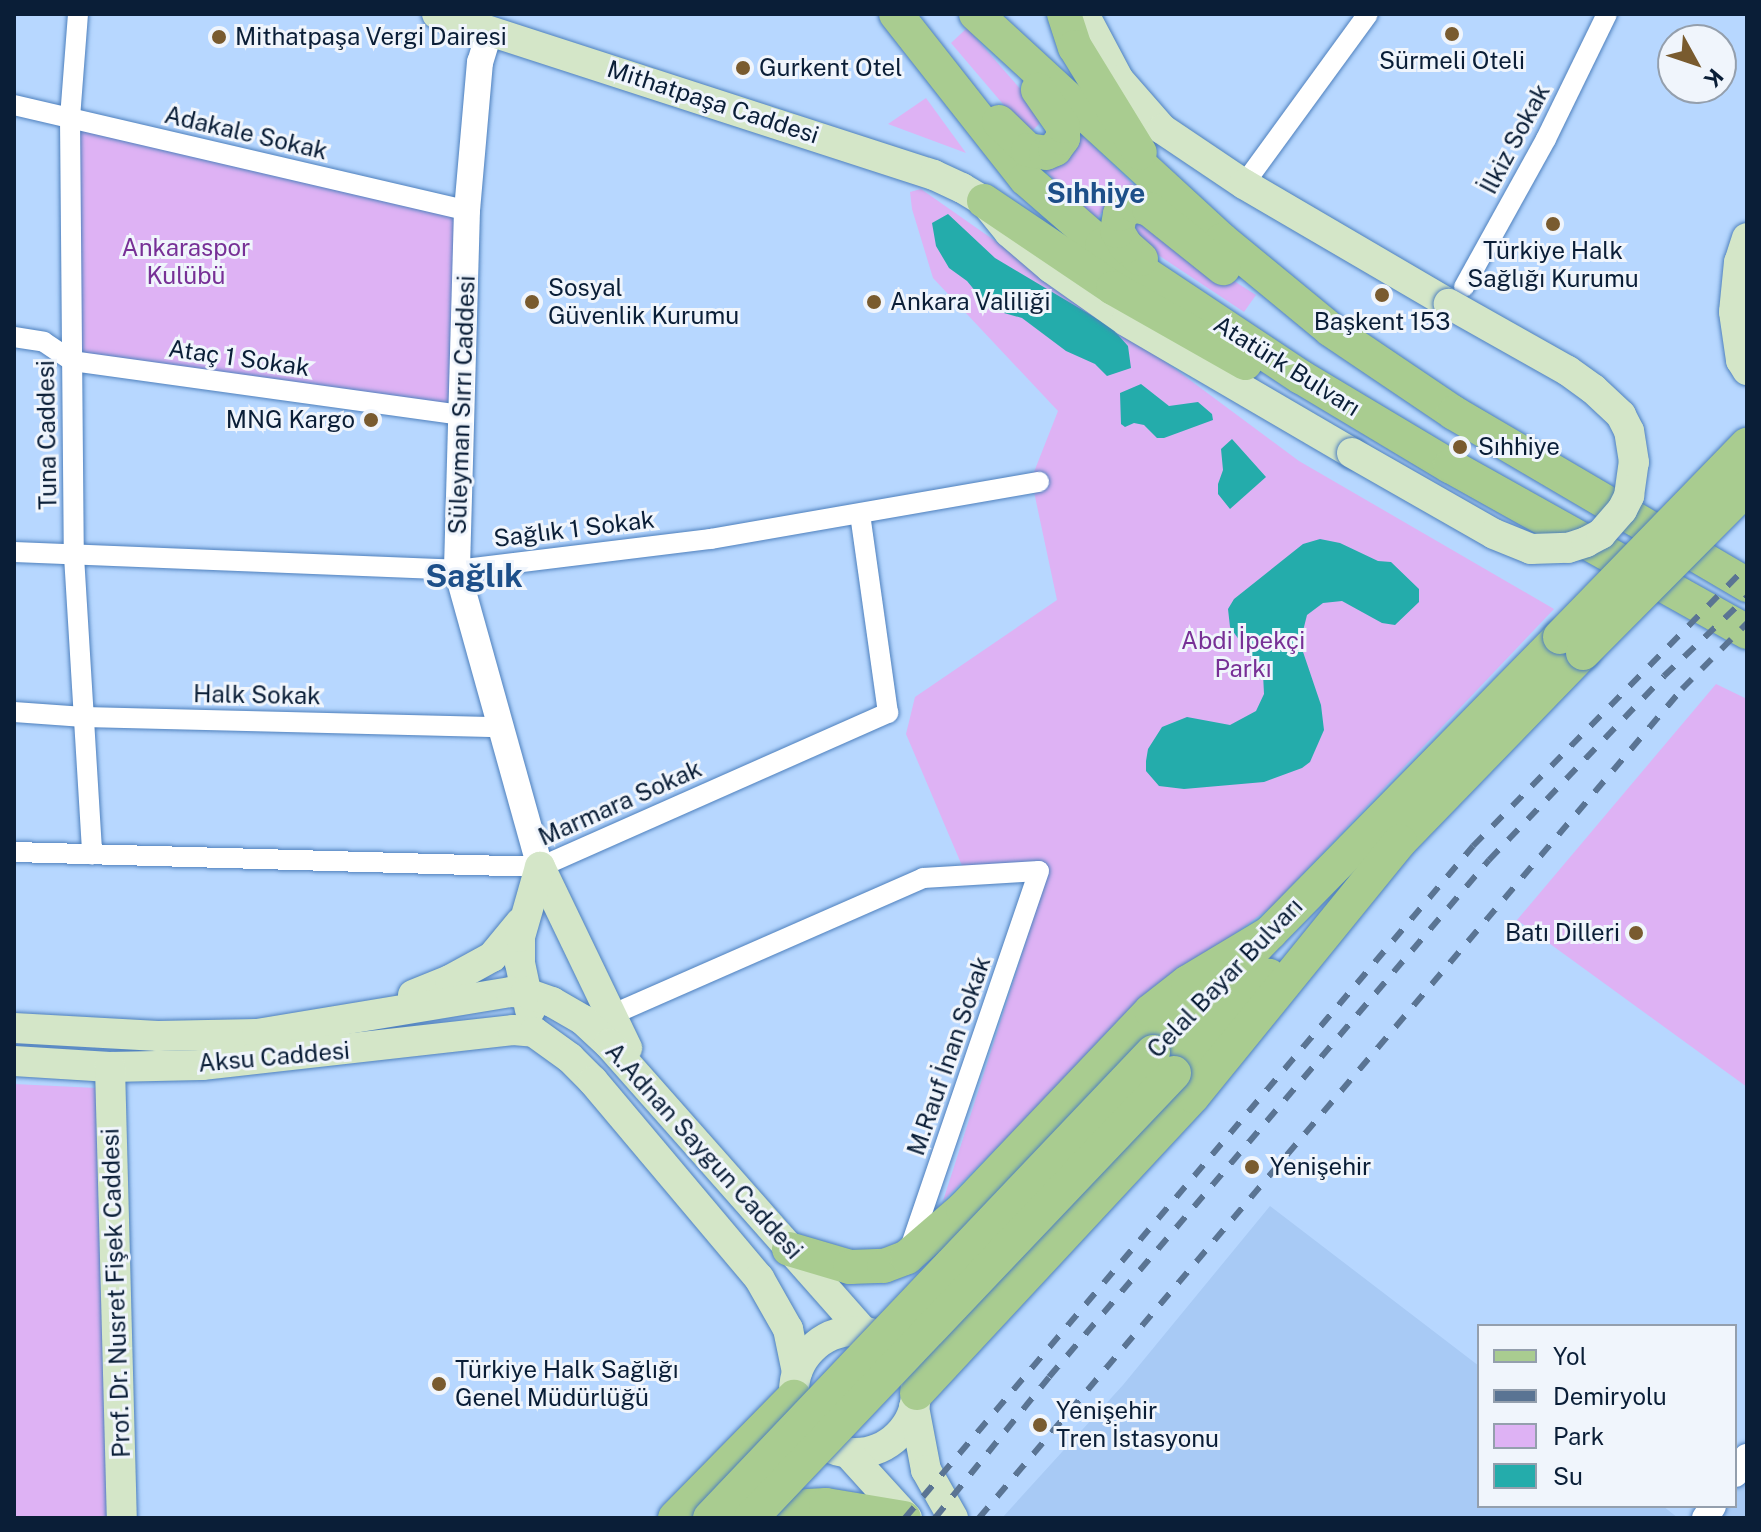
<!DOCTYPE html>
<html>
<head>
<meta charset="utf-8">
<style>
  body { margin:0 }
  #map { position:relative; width:1761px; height:1532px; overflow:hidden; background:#b7d7ff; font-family:"Public Sans",sans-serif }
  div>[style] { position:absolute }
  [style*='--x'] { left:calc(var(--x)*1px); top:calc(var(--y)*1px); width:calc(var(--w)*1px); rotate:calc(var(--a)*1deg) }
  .built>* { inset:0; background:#a8caf5 }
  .green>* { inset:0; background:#deb2f4 }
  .water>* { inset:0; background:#24acab }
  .roads { filter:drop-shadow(0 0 2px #4e80bd) drop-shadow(0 0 2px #4e80bd) }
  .minor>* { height:20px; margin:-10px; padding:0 10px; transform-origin:10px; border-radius:10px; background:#fff }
  .tertiary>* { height:26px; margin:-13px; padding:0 13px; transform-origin:13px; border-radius:13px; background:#fff }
  .secondary>* { height:30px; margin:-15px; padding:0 15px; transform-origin:15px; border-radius:15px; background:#d4e6c8 }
  .secondary>.ring { margin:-15px; padding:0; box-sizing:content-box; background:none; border:30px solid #d4e6c8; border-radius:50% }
  .primary>* { height:34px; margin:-17px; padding:0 17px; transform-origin:17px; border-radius:17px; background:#a9cc90 }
  .rail>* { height:6px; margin-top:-3px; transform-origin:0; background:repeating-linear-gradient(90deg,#5a7493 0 14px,transparent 0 28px) }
  .bridges { filter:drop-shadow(0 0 2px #4e80bd) drop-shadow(0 0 2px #4e80bd) }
  .secondary-bridge>* { height:30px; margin:-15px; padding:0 15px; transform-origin:15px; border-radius:15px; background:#d4e6c8 }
  .primary-bridge>* { height:34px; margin:-17px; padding:0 17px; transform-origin:17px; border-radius:17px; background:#a9cc90 }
  .dots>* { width:22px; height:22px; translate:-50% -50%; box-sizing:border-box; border:4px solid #f0f5fc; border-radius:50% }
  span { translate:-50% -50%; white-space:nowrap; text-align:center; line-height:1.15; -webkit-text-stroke:6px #f0f5fc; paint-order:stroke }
  .poi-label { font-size:24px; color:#0a1e37 }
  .left { translate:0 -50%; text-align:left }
  .right { translate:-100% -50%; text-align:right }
  .street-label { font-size:24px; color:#0a1e37 }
  .park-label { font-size:24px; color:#773096 }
  .quarter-label { font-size:28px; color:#1d4f89; font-weight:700 }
  .district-label { font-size:32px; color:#1d4f89; font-weight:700 }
  .frame { position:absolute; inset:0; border:16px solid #0a1e37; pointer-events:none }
  .legend { position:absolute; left:1477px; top:1324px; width:260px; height:184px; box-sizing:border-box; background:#f0f5fc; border:2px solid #949fad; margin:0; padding:10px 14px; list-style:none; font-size:24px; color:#0a1e37 }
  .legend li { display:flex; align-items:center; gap:16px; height:40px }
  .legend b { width:40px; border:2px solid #949fad }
  .north { position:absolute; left:1657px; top:24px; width:80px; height:80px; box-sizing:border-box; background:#f0f5fc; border:2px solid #949fad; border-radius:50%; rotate:130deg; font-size:22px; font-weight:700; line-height:32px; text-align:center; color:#0a1e37 }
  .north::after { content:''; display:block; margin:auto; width:28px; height:36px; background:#795b2f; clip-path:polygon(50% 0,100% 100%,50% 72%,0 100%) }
</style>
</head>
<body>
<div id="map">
  <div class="built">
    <div style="clip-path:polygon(1270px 1206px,1479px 1366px,1479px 1506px,1663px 1506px,1678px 1518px,1002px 1518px,1123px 1385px)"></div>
    <div style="clip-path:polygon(1747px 1457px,1747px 1518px,1705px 1518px,1713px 1506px,1735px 1506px,1735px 1474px)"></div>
  </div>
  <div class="green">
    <div style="clip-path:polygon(967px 28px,1037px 108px,1041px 122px,1033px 130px,1019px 123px,951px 43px)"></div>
    <div style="clip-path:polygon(926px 98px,966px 153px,888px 124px)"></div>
    <div style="clip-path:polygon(70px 119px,467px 210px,461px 415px,72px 361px)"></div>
    <div style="clip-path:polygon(1077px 130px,1145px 196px,1108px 205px,1095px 221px,1072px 199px,1044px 169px)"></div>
    <div style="clip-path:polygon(921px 189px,1128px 334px,1299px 461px,1554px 609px,1271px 907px,1149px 997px,943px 1201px,1049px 870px,1041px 862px,963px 868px,906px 734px,915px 697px,1057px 600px,1030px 473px,1034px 472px,1058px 411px,933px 278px,912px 209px,910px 192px)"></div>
    <div style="clip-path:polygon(1136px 218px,1256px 295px,1244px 312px,1134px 239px)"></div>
    <div style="clip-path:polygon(1716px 684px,1747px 699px,1747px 1087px,1517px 920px)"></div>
    <div style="clip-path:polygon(14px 1084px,96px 1088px,122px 1518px,14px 1518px)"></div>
  </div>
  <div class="water">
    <div style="clip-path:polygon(948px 214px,995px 258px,1111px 327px,1128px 346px,1131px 368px,1107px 376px,1095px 364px,1066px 351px,1022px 318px,990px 309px,967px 281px,949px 268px,936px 246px,932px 223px)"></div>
    <div style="clip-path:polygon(1141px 384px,1169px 406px,1198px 402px,1212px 414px,1213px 420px,1164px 438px,1157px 438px,1144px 425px,1134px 423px,1125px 427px,1121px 424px,1120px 393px)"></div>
    <div style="clip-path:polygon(1232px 439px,1266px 477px,1230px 509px,1218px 494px,1218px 484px,1223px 470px,1221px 449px)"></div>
    <div style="clip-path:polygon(1320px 539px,1340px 543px,1378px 561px,1391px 562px,1419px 589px,1419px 602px,1395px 625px,1382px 623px,1342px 601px,1323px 603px,1307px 615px,1300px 643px,1321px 705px,1324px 730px,1310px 762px,1302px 768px,1264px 782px,1184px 789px,1159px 786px,1146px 771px,1146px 761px,1148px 749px,1162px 727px,1187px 717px,1230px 725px,1256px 711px,1264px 694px,1263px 674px,1230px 627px,1228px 609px,1234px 599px,1303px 544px)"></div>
  </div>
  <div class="roads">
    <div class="minor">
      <div style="--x:78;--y:14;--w:105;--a:94.4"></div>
      <div style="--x:70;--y:119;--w:437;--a:89.5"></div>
      <div style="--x:74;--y:556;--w:299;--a:86.5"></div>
      <div style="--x:14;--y:105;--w:465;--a:13.1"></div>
      <div style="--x:1244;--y:184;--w:210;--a:-53.9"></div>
      <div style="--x:1464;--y:287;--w:169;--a:-61"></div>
      <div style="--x:1546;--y:139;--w:139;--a:-64"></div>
      <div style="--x:14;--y:337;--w:30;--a:9"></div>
      <div style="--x:44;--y:342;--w:34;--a:34"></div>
      <div style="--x:72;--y:361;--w:393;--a:7.9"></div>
      <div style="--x:14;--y:552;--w:443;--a:2.3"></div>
      <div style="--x:457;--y:570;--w:256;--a:-7"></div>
      <div style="--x:711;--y:539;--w:333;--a:-9.9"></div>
      <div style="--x:14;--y:712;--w:70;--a:4.1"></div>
      <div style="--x:84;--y:717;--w:416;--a:1.4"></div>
      <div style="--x:14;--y:852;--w:526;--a:1.63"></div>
      <div style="--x:540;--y:867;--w:381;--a:-23.9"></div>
      <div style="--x:888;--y:713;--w:200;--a:-98"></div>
      <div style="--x:609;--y:1016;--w:343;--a:-23.7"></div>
      <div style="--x:923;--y:878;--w:116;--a:-3.5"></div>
      <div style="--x:1039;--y:871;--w:401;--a:108.9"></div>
    </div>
    <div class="tertiary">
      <div style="--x:490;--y:30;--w:34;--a:107"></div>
      <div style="--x:480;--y:62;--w:149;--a:95"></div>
      <div style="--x:467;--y:210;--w:360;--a:91.6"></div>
      <div style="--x:457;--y:570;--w:308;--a:74.4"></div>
      <div style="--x:1735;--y:1474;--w:21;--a:-55"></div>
      <div style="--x:1705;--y:1518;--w:14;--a:-56"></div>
    </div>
    <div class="secondary">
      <div style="--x:437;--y:14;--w:522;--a:17.95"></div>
      <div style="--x:934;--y:175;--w:31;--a:25"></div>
      <div style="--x:962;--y:188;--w:26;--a:31"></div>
      <div style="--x:984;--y:201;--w:40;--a:51"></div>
      <div style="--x:1009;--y:232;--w:55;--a:40.6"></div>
      <div style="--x:1051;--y:268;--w:92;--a:35.2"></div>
      <div style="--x:1126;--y:321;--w:262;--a:30.3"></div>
      <div style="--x:1084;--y:14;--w:75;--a:62.1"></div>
      <div style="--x:1119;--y:80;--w:65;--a:48.7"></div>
      <div style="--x:1162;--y:129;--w:99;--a:33.9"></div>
      <div style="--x:1244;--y:184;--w:238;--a:30.3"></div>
      <div style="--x:1747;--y:238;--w:25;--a:108"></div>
      <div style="--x:1739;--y:262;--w:50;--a:95.7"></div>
      <div style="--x:1734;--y:312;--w:49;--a:81.7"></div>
      <div style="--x:1741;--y:360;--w:12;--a:59"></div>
      <div style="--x:540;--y:867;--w:201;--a:64.3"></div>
      <div style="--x:413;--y:995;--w:40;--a:-22"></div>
      <div style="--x:450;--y:980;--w:48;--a:-28.7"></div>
      <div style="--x:492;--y:957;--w:45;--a:-50.4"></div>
      <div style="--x:530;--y:1010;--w:48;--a:-102"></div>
      <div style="--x:520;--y:963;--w:26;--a:-90"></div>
      <div style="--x:520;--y:937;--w:73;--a:-74.1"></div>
      <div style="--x:14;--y:1028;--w:144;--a:3.2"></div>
      <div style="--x:158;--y:1036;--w:99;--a:-1.2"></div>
      <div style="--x:257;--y:1034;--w:257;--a:-9.4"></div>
      <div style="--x:511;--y:992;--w:15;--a:4"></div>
      <div style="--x:526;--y:993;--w:28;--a:19"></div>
      <div style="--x:552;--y:1002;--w:36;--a:30"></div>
      <div style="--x:583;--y:1020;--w:35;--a:43"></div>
      <div style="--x:609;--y:1044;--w:385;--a:48.5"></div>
      <div style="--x:14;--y:1061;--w:96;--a:3.6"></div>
      <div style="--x:110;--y:1067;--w:92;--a:-1.2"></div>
      <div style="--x:202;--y:1065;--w:313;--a:-6.4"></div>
      <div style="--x:513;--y:1030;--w:21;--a:5"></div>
      <div style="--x:534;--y:1032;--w:44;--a:35.8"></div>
      <div style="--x:570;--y:1058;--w:33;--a:45"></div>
      <div style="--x:593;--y:1081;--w:258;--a:49.9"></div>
      <div style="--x:759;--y:1278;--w:59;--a:60.4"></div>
      <div style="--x:788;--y:1329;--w:44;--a:78.2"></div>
      <div style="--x:110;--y:1067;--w:451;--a:88.5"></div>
      <div class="ring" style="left:794px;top:1331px;width:92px;height:92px"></div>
      <div style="--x:914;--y:1407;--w:64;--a:79.2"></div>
      <div style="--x:926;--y:1470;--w:55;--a:60.6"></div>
      <div style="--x:847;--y:1452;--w:89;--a:47.7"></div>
    </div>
    <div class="primary">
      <div style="--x:896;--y:14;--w:210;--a:51.8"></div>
      <div style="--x:1026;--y:179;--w:101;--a:41"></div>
      <div style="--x:1102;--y:245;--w:239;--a:33.6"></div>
      <div style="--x:1301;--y:377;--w:174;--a:30.9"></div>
      <div style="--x:1450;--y:466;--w:340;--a:29.2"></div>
      <div style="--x:976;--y:14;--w:334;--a:42.6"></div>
      <div style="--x:1222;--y:240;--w:141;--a:39.5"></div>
      <div style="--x:1331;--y:330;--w:148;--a:34"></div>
      <div style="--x:1454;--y:413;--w:340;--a:30.4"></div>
      <div style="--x:1064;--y:14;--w:35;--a:72"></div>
      <div style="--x:1075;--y:47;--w:124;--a:58.5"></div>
      <div style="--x:999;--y:122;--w:40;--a:44"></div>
      <div style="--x:1028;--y:150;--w:18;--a:9"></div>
      <div style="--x:1046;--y:153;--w:10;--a:-24"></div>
      <div style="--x:1055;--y:149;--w:14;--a:-54"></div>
      <div style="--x:1063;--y:138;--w:12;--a:-90"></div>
      <div style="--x:1063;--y:126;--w:44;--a:-124.8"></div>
      <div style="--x:984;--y:201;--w:156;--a:34"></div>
      <div style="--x:1113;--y:288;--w:152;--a:29.6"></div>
      <div style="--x:1141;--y:259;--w:20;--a:-139"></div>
      <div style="--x:1126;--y:246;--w:17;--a:-121"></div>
      <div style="--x:1117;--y:231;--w:17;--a:-80"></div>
      <div style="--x:1120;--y:214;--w:17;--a:-33"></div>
      <div style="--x:1134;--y:205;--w:16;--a:15"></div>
      <div style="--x:1149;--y:209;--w:95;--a:38.6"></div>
      <div style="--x:1384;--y:858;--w:286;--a:-45.9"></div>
      <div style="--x:1153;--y:1052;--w:581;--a:-45.56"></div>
      <div style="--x:1174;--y:1073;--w:136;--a:-45.6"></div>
      <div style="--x:789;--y:1249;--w:64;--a:16.4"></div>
      <div style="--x:850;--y:1267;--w:34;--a:-2"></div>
      <div style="--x:884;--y:1266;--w:25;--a:-21"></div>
      <div style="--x:907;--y:1257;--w:74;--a:-40.6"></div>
      <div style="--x:963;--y:1209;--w:273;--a:-46.5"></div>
      <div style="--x:1151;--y:1011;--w:47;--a:-38.1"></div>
      <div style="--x:1188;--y:982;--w:96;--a:-30.9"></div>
      <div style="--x:917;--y:1393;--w:405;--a:-47.1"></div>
      <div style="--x:1193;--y:1096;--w:328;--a:-50.9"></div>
      <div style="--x:675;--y:1518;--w:170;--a:-45.5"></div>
      <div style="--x:780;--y:1518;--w:30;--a:-23"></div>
      <div style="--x:808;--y:1506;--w:18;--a:-3"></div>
      <div style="--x:826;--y:1505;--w:79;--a:9.5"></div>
    </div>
  </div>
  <div class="rail">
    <div style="--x:905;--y:1518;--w:880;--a:-49.79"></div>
    <div style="--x:1473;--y:846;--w:392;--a:-45.6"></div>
    <div style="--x:935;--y:1518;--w:181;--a:-51"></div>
    <div style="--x:1049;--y:1377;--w:679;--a:-49.6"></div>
    <div style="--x:1489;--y:860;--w:254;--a:-46.4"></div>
    <div style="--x:1664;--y:676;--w:115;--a:-43.6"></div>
    <div style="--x:979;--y:1518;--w:1087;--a:-49.7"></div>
    <div style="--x:1682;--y:689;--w:93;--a:-45.4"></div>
  </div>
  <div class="bridges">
    <div class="secondary-bridge">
      <div style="--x:1352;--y:453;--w:163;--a:29.7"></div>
      <div style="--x:1494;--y:534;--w:40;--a:22"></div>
      <div style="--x:1531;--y:549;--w:37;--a:-2"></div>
      <div style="--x:1568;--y:548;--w:19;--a:-18"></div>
      <div style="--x:1586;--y:542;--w:17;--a:-28"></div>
      <div style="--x:1601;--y:534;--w:32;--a:-49"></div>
      <div style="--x:1622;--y:510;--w:16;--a:-63"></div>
      <div style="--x:1629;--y:496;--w:34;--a:-82"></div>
      <div style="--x:1634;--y:462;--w:31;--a:-99"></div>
      <div style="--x:1629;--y:431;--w:18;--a:-117"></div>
      <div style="--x:1621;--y:415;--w:38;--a:-137"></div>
      <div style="--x:1593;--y:389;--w:31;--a:-144"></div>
      <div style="--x:1568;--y:371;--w:137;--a:-150.6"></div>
    </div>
    <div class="primary-bridge">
      <div style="--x:1560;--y:637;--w:268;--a:-45.8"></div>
      <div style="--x:1583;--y:653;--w:233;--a:-45.2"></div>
      <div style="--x:710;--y:1518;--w:643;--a:-46.45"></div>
      <div style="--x:751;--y:1518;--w:614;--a:-46.45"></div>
    </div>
  </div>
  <div class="dots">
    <div style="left:1452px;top:34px;background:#795b2f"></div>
    <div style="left:219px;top:37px;background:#795b2f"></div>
    <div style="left:743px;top:68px;background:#795b2f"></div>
    <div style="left:1553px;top:224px;background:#795b2f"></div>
    <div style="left:1382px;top:295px;background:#795b2f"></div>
    <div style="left:532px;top:302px;background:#795b2f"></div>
    <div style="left:874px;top:302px;background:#795b2f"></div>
    <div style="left:371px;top:420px;background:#795b2f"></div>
    <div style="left:1460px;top:447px;background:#795b2f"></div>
    <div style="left:1636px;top:933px;background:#795b2f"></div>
    <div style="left:1252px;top:1167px;background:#795b2f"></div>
    <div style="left:439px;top:1384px;background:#795b2f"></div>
    <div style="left:1040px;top:1425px;background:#795b2f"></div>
  </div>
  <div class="poi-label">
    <span class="left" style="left:235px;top:37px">Mithatpaşa Vergi Dairesi</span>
    <span style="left:1452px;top:61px">Sürmeli Oteli</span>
    <span class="left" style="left:759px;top:68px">Gurkent Otel</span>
    <span style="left:1553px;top:265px">Türkiye Halk<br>Sağlığı Kurumu</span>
    <span class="left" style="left:548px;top:302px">Sosyal<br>Güvenlik Kurumu</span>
    <span class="left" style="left:890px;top:302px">Ankara Valiliği</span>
    <span style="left:1382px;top:322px">Başkent 153</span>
    <span class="right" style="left:355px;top:420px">MNG Kargo</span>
    <span class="left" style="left:1478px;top:447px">Sıhhiye</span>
    <span class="right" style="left:1620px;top:933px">Batı Dilleri</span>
    <span class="left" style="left:1270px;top:1167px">Yenişehir</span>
    <span class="left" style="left:455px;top:1384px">Türkiye Halk Sağlığı<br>Genel Müdürlüğü</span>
    <span class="left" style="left:1056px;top:1425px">Yenişehir<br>Tren İstasyonu</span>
  </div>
  <div class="street-label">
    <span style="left:713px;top:102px;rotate:18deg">Mithatpaşa Caddesi</span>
    <span style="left:246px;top:133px;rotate:13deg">Adakale Sokak</span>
    <span style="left:1515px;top:139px;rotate:-62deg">İlkiz Sokak</span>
    <span style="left:239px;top:358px;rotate:8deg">Ataç 1 Sokak</span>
    <span style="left:1287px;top:366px;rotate:32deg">Atatürk Bulvarı</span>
    <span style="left:462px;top:405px;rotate:-88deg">Süleyman Sırrı Caddesi</span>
    <span style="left:47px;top:435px;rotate:-91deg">Tuna Caddesi</span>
    <span style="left:574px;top:529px;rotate:-7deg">Sağlık 1 Sokak</span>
    <span style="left:257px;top:695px;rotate:1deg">Halk Sokak</span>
    <span style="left:620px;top:803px;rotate:-24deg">Marmara Sokak</span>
    <span style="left:1225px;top:978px;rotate:-46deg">Celal Bayar Bulvarı</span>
    <span style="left:949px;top:1056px;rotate:-71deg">M.Rauf İnan Sokak</span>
    <span style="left:274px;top:1057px;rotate:-5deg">Aksu Caddesi</span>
    <span style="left:704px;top:1151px;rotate:48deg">A.Adnan Saygun Caddesi</span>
    <span style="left:116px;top:1293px;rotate:-92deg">Prof. Dr. Nusret Fişek Caddesi</span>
  </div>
  <div class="park-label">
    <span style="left:186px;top:262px">Ankaraspor<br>Kulübü</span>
    <span style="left:1243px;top:655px">Abdi İpekçi<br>Parkı</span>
  </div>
  <div class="quarter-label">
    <span style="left:1096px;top:193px">Sıhhiye</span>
  </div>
  <div class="district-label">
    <span style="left:474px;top:576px">Sağlık</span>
  </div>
  <div class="frame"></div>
  <ul class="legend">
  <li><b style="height:10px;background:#a9cc90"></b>Yol</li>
  <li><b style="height:10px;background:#5a7493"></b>Demiryolu</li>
  <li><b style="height:22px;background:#deb2f4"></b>Park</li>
  <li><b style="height:22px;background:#24acab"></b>Su</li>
  </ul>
  <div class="north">K</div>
</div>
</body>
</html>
